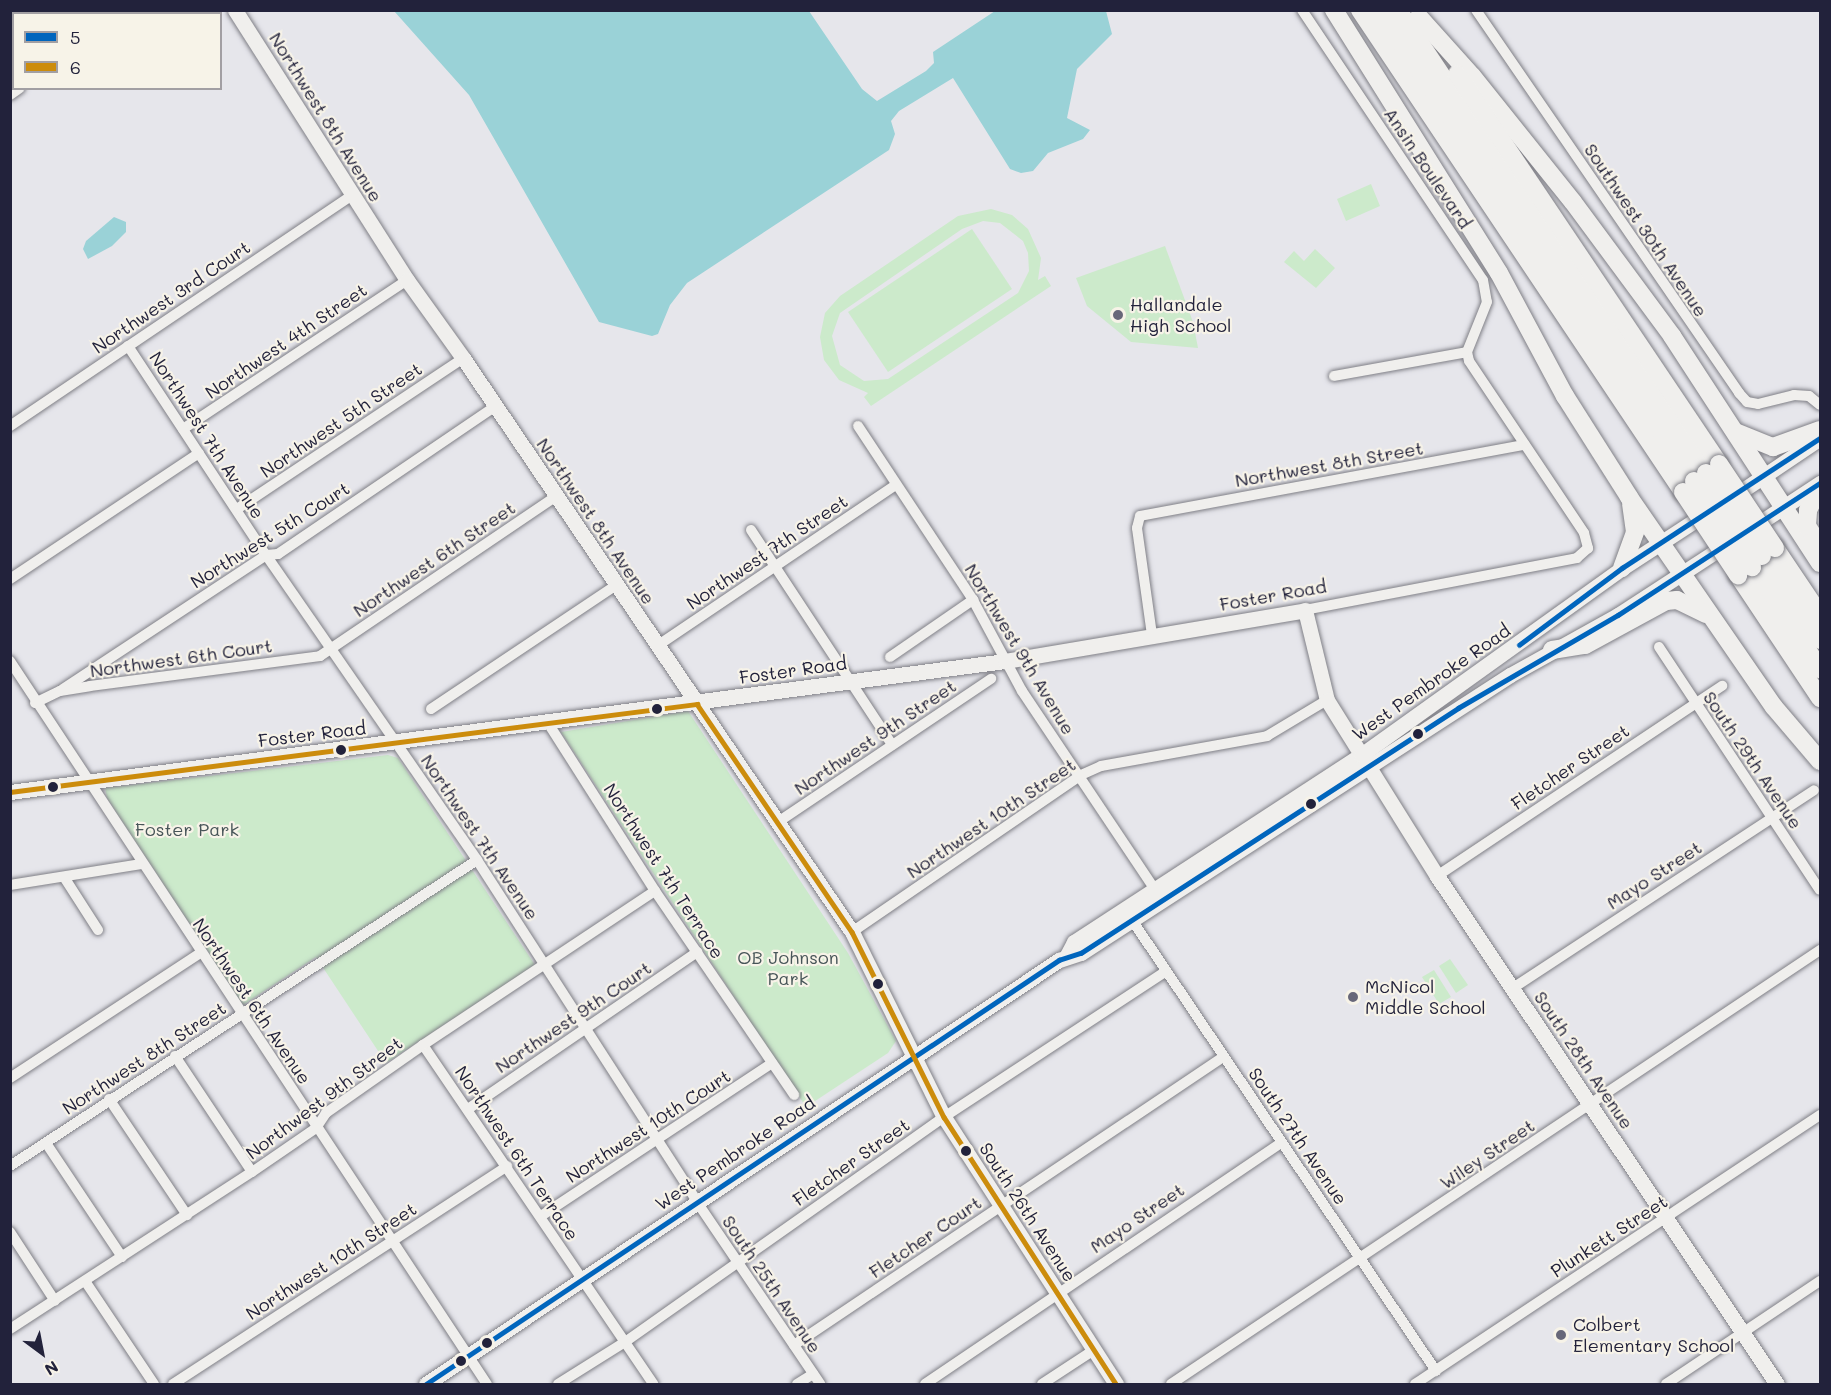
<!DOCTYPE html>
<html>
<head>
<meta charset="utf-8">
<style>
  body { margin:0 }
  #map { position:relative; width:1831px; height:1395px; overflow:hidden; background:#e6e6eb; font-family:Mali,sans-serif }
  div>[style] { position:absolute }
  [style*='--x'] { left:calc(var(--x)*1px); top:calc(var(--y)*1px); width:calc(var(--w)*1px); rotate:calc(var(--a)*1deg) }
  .green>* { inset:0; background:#cceacb }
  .water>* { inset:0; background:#9ad2d7 }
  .roads { filter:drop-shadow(0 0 2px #7f7f86) drop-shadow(0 0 2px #7f7f86) }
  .street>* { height:10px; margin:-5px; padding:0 5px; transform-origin:5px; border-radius:5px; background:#f0efed }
  .secondary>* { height:15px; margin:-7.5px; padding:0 7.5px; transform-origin:7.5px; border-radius:7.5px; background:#f0efed }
  .highway>* { height:18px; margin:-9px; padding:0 9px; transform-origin:9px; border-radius:9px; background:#f0efed }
  .bridges { filter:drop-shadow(0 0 2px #7f7f86) drop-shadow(0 0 2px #7f7f86) }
  .highway-bridge>* { height:18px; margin:-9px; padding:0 9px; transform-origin:9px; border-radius:9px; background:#f0efed }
  .bus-1>* { height:4.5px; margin:-2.25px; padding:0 2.25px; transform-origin:2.25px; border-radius:2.25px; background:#0065bd }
  .bus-2>* { height:4.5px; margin:-2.25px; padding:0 2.25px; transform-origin:2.25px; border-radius:2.25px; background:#cc8c0c }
  .dots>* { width:16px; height:16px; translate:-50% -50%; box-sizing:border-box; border:3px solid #f7f3e8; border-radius:50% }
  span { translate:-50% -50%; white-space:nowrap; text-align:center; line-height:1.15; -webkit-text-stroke:4.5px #f7f3e8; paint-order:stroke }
  .street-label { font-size:18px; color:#22223b }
  .poi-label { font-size:18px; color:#22223b }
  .left { translate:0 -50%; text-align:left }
  .park-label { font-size:18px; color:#475558 }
  .frame { position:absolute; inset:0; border:12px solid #22223b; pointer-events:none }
  .legend { position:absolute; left:12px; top:12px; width:210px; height:78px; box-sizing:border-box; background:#f7f3e8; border:2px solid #a29fa3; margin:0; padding:8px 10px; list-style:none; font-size:18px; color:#22223b }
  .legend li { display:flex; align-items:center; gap:12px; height:30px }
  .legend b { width:30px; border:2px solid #a29fa3 }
  .north { position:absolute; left:12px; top:1323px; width:60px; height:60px; -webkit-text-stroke:4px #f7f3e8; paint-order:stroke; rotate:148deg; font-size:16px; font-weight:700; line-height:24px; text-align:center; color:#22223b }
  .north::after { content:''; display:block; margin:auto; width:21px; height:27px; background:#22223b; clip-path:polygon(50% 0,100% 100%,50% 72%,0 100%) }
</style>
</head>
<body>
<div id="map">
  <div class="green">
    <div style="clip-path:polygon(1371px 184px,1380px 206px,1346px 221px,1337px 199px)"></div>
    <div style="clip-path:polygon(evenodd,991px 209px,1012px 215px,1028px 229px,1041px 258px,1038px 280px,1045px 276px,1051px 286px,871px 406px,864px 397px,868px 393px,839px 380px,824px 360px,820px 337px,825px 313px,840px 296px,958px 216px,991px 209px,983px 221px,1000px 223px,1023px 241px,1028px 253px,1029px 271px,1018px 293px,888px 379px,864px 381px,840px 365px,832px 336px,840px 313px,962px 229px,983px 221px)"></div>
    <div style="clip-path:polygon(972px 229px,1012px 289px,888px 372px,848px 312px)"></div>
    <div style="clip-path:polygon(1165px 246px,1193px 322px,1198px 348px,1131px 342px,1087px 306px,1076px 278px)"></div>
    <div style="clip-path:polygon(1315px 249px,1335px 268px,1316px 288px,1284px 262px,1294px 251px,1304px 261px)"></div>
    <div style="clip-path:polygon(688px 711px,848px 953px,896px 1041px,888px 1053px,806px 1107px,561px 732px)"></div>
    <div style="clip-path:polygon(388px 755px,398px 758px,535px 965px,386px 1063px,316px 957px,243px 1005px,107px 798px,105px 788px)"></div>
    <div style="clip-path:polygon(1450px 959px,1468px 985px,1456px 993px,1439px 966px)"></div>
    <div style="clip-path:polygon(1434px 970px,1451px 997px,1439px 1004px,1422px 977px)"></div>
  </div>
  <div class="water">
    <div style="clip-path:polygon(394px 11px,809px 11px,862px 89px,877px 101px,926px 71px,934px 63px,933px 52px,995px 11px,1106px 11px,1112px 34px,1077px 69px,1067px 118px,1090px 130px,1083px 139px,1048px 153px,1033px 171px,1021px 173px,1010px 169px,953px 78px,899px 111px,891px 121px,895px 134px,889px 150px,687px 283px,670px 305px,658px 334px,652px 336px,599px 322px,469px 95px)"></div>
    <div style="clip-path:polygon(114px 217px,126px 222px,126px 232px,112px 246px,88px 259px,83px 249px,86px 241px)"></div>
  </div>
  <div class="roads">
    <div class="street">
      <div style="--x:1302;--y:10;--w:325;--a:56.2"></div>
      <div style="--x:1483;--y:280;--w:22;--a:80"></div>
      <div style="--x:1487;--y:302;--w:54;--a:111.8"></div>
      <div style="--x:1467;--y:352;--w:9;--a:77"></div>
      <div style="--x:1469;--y:361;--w:207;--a:56.2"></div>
      <div style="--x:1584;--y:533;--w:16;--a:75"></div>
      <div style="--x:1588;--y:548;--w:15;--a:138"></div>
      <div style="--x:1577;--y:558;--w:277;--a:169.2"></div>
      <div style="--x:1476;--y:10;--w:465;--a:55.5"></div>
      <div style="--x:1739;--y:393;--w:12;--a:48"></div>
      <div style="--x:1747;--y:402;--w:11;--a:10"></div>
      <div style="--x:1758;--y:404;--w:37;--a:-14"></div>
      <div style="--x:1794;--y:395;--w:15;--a:4"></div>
      <div style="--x:1809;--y:396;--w:14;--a:39"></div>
      <div style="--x:130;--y:14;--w:6;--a:-39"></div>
      <div style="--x:10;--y:95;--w:12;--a:-35"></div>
      <div style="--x:128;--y:346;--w:250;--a:56.6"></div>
      <div style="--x:266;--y:555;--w:371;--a:55.3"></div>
      <div style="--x:477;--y:860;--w:407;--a:57.2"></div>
      <div style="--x:697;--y:1202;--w:220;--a:55.9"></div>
      <div style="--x:1334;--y:376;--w:135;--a:-10.2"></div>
      <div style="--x:10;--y:426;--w:411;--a:-34"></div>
      <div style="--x:858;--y:426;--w:209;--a:56.5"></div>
      <div style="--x:973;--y:600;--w:103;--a:61.7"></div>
      <div style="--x:1022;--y:691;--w:239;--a:56.2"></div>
      <div style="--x:183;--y:429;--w:269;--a:-33.6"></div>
      <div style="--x:237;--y:509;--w:272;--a:-33.7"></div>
      <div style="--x:751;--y:530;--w:257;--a:56.7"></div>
      <div style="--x:10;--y:579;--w:227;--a:-33.7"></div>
      <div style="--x:1152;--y:635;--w:108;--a:-98"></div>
      <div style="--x:1137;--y:528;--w:12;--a:-76"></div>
      <div style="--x:1140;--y:516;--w:391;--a:-10.5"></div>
      <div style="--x:657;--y:646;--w:288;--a:-34"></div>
      <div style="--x:1659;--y:647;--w:291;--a:56.5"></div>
      <div style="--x:890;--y:657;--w:101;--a:-34.5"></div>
      <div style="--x:10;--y:661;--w:866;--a:56.59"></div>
      <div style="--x:63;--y:689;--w:243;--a:-33.4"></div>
      <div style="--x:266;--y:555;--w:12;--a:-5"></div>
      <div style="--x:278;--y:554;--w:263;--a:-34.2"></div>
      <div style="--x:35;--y:703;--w:28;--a:-26"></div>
      <div style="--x:60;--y:691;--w:30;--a:-9"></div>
      <div style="--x:90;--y:686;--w:232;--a:-7.4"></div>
      <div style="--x:320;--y:656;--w:284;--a:-34.1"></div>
      <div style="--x:431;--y:709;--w:221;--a:-33.8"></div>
      <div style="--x:548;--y:723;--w:199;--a:57.5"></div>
      <div style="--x:655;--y:891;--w:247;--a:55.7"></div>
      <div style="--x:778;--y:822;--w:257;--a:-33.9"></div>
      <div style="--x:1437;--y:876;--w:343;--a:-33.7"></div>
      <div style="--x:64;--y:877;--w:63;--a:57.3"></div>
      <div style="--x:10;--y:885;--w:133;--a:-9.1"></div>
      <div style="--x:1132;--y:920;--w:544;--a:56.02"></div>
      <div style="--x:852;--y:932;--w:278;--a:-34.4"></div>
      <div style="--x:1081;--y:775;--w:22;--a:-24"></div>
      <div style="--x:1101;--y:766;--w:169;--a:-10.2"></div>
      <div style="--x:1267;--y:736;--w:70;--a:-31"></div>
      <div style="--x:1513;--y:988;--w:360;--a:-33.3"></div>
      <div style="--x:423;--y:1045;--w:410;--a:55.8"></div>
      <div style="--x:175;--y:1056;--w:139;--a:56.4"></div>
      <div style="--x:10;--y:1078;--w:227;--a:-33.3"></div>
      <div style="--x:109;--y:1099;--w:140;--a:56.1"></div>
      <div style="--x:468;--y:1109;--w:278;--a:-34.4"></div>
      <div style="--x:46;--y:1143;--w:137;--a:56.3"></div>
      <div style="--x:10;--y:1166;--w:558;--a:-33.23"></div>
      <div style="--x:541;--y:1216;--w:277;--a:-33.5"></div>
      <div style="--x:10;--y:1232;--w:82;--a:56.9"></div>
      <div style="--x:85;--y:1281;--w:124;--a:56.2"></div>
      <div style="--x:10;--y:1329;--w:288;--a:-33"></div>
      <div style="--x:252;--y:1172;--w:78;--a:-34.5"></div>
      <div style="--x:316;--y:1128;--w:18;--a:-56"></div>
      <div style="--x:326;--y:1113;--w:118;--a:-35"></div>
      <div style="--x:423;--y:1045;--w:278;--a:-33.6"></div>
      <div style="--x:794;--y:1345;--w:517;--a:-33.87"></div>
      <div style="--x:173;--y:1384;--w:399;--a:-33.1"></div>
      <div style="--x:558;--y:1384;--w:79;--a:-32.1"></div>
      <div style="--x:625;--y:1342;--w:390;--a:-35.2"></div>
      <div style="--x:944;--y:1117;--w:266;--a:-33.3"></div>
      <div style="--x:797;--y:1384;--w:19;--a:-32"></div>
      <div style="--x:925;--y:1384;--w:430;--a:-34.1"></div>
      <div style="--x:1042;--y:1384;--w:62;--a:-33.2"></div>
      <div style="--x:1171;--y:1384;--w:781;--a:-33.77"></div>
      <div style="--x:1415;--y:1384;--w:486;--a:-33.6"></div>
      <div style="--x:1666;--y:1384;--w:185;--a:-33.8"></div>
    </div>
    <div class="secondary">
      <div style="--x:235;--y:10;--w:320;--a:57.5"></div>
      <div style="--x:407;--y:280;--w:96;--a:54.3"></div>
      <div style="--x:463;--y:358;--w:693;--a:55.87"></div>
      <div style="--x:852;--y:932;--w:207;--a:63.6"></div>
      <div style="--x:944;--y:1117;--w:318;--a:57.2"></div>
      <div style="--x:1731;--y:498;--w:107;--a:-34"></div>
      <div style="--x:1750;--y:529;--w:84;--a:-33.3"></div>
      <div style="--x:10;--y:792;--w:1004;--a:-7.5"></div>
      <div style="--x:1005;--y:661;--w:304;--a:-9.6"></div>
      <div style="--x:1305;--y:610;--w:93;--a:76.3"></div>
      <div style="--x:1327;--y:700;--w:208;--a:58"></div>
      <div style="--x:1437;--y:876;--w:611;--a:56.21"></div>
      <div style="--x:1066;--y:957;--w:17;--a:-62"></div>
      <div style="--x:1074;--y:942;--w:343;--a:-33.1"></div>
      <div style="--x:1361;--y:755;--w:321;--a:-35.6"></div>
      <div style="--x:1622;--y:568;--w:103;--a:-33.1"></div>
      <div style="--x:426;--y:1384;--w:762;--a:-33.82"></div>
      <div style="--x:1059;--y:960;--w:23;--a:-18"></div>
      <div style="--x:1081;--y:953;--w:511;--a:-32.94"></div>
      <div style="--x:1510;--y:675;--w:124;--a:-29.1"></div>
      <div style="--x:1618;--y:615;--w:134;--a:-33.1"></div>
    </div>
    <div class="highway">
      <div style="--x:1334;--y:10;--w:310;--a:57.9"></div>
      <div style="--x:1499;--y:273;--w:140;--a:61.8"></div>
      <div style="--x:1565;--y:396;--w:120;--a:57.6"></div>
      <div style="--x:1629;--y:497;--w:255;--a:55.4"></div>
      <div style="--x:1774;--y:707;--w:71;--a:49.6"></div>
      <div style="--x:1360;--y:10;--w:580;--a:56.17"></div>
      <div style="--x:1379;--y:10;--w:567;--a:56.23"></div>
      <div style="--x:1398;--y:10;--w:556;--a:56.37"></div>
      <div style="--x:1419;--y:17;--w:79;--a:48.1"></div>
      <div style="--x:1472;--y:76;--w:161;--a:51.3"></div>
      <div style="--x:1573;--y:202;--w:167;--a:53.5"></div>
      <div style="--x:1672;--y:336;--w:271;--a:56.9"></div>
      <div style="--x:1457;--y:74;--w:470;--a:56.1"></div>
      <div style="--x:1738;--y:433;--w:38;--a:22"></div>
      <div style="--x:1773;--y:447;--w:50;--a:-19.9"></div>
      <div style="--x:1818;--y:543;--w:20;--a:-123"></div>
      <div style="--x:1807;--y:526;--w:16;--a:-86"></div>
      <div style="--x:1808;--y:510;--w:26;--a:-62"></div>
      <div style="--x:1775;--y:548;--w:81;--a:56.1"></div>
      <div style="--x:1762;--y:556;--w:102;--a:55.4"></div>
      <div style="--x:1752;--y:567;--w:123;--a:56.3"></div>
      <div style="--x:1622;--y:568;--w:38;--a:-70"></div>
      <div style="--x:1635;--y:532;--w:28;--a:-98"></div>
      <div style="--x:1738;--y:575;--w:148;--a:56.3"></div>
      <div style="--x:1552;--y:650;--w:33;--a:-9"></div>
      <div style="--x:1585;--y:645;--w:92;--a:-28.5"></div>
      <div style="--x:1666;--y:601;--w:11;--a:-5"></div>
      <div style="--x:1677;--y:600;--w:32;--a:26"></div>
    </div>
  </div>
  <div class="bridges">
    <div class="highway-bridge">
      <div style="--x:1719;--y:464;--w:101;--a:56.3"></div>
      <div style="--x:1706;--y:473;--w:100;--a:56"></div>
      <div style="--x:1694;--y:481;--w:104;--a:56"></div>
      <div style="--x:1683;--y:492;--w:100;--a:56.5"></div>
    </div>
  </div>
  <div class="bus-1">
    <div style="--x:1519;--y:645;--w:129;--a:-36.8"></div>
    <div style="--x:1622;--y:568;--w:237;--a:-33.3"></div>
    <div style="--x:426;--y:1384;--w:762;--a:-33.82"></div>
    <div style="--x:1059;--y:960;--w:23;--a:-18"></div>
    <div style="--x:1081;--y:953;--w:450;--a:-33"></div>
    <div style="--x:1458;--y:708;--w:185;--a:-30.2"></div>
    <div style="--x:1618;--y:615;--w:241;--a:-33.2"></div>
  </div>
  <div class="bus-2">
    <div style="--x:10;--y:792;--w:693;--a:-7.3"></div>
    <div style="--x:697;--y:704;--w:276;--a:55.8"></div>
    <div style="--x:852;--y:932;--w:207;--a:63.6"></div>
    <div style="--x:944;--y:1117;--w:318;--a:57.2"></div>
  </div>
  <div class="dots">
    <div style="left:1118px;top:315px;background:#676779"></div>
    <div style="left:657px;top:709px;background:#22223b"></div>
    <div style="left:1418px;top:734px;background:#22223b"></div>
    <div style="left:341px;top:750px;background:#22223b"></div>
    <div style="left:53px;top:787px;background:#22223b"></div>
    <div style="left:1311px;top:804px;background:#22223b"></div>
    <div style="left:878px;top:984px;background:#22223b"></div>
    <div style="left:1353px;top:997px;background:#676779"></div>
    <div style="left:966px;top:1151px;background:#22223b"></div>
    <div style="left:1561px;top:1335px;background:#676779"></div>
    <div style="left:487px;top:1343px;background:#22223b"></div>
    <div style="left:461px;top:1361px;background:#22223b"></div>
  </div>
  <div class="street-label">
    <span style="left:326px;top:117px;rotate:58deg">Northwest 8th Avenue</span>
    <span style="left:1428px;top:168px;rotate:56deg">Ansin Boulevard</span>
    <span style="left:1646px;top:230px;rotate:56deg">Southwest 30th Avenue</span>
    <span style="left:171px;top:297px;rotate:-34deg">Northwest 3rd Court</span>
    <span style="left:286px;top:341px;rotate:-34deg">Northwest 4th Street</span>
    <span style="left:341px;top:420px;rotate:-34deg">Northwest 5th Street</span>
    <span style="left:207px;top:435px;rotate:57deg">Northwest 7th Avenue</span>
    <span style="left:1329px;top:464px;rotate:-10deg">Northwest 8th Street</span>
    <span style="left:596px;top:521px;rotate:56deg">Northwest 8th Avenue</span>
    <span style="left:270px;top:535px;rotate:-32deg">Northwest 5th Court</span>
    <span style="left:767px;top:552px;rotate:-34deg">Northwest 7th Street</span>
    <span style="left:434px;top:559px;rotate:-34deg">Northwest 6th Street</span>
    <span style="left:1273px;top:595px;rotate:-10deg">Foster Road</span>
    <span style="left:1020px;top:649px;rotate:59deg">Northwest 9th Avenue</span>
    <span style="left:181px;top:658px;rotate:-8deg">Northwest 6th Court</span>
    <span style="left:793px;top:670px;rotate:-8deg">Foster Road</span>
    <span style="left:1431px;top:682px;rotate:-35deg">West Pembroke Road</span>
    <span style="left:312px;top:734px;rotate:-7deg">Foster Road</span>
    <span style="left:875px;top:737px;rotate:-34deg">Northwest 9th Street</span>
    <span style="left:1753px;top:760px;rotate:56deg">South 29th Avenue</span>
    <span style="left:1570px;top:767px;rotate:-34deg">Fletcher Street</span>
    <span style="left:991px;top:818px;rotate:-34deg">Northwest 10th Street</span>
    <span style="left:480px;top:837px;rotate:56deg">Northwest 7th Avenue</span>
    <span style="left:664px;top:871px;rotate:57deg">Northwest 7th Terrace</span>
    <span style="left:1654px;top:875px;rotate:-33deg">Mayo Street</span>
    <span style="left:252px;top:1001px;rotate:56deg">Northwest 6th Avenue</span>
    <span style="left:573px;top:1017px;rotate:-34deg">Northwest 9th Court</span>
    <span style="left:144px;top:1058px;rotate:-33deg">Northwest 8th Street</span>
    <span style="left:1584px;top:1060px;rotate:56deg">South 28th Avenue</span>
    <span style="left:324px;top:1098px;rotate:-37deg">Northwest 9th Street</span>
    <span style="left:648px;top:1126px;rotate:-33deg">Northwest 10th Court</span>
    <span style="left:1298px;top:1136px;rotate:56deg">South 27th Avenue</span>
    <span style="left:517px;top:1153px;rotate:56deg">Northwest 6th Terrace</span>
    <span style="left:735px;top:1153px;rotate:-34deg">West Pembroke Road</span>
    <span style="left:1487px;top:1154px;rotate:-34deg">Wiley Street</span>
    <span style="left:851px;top:1162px;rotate:-35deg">Fletcher Street</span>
    <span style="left:1028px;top:1212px;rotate:57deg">South 26th Avenue</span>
    <span style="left:1137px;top:1218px;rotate:-34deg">Mayo Street</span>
    <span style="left:1609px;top:1236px;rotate:-33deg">Plunkett Street</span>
    <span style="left:925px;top:1237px;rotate:-34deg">Fletcher Court</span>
    <span style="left:331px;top:1261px;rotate:-33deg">Northwest 10th Street</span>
    <span style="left:772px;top:1284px;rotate:56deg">South 25th Avenue</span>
  </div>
  <div class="poi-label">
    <span class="left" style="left:1130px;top:315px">Hallandale<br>High School</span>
    <span class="left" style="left:1365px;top:997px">McNicol<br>Middle School</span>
    <span class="left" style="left:1573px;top:1335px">Colbert<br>Elementary School</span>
  </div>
  <div class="park-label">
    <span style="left:187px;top:829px">Foster Park</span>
    <span style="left:788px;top:968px">OB Johnson<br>Park</span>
  </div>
  <div class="frame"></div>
  <ul class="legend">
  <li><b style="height:8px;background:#0065bd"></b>5</li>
  <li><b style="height:8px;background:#cc8c0c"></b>6</li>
  </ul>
  <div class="north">N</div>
</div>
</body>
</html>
